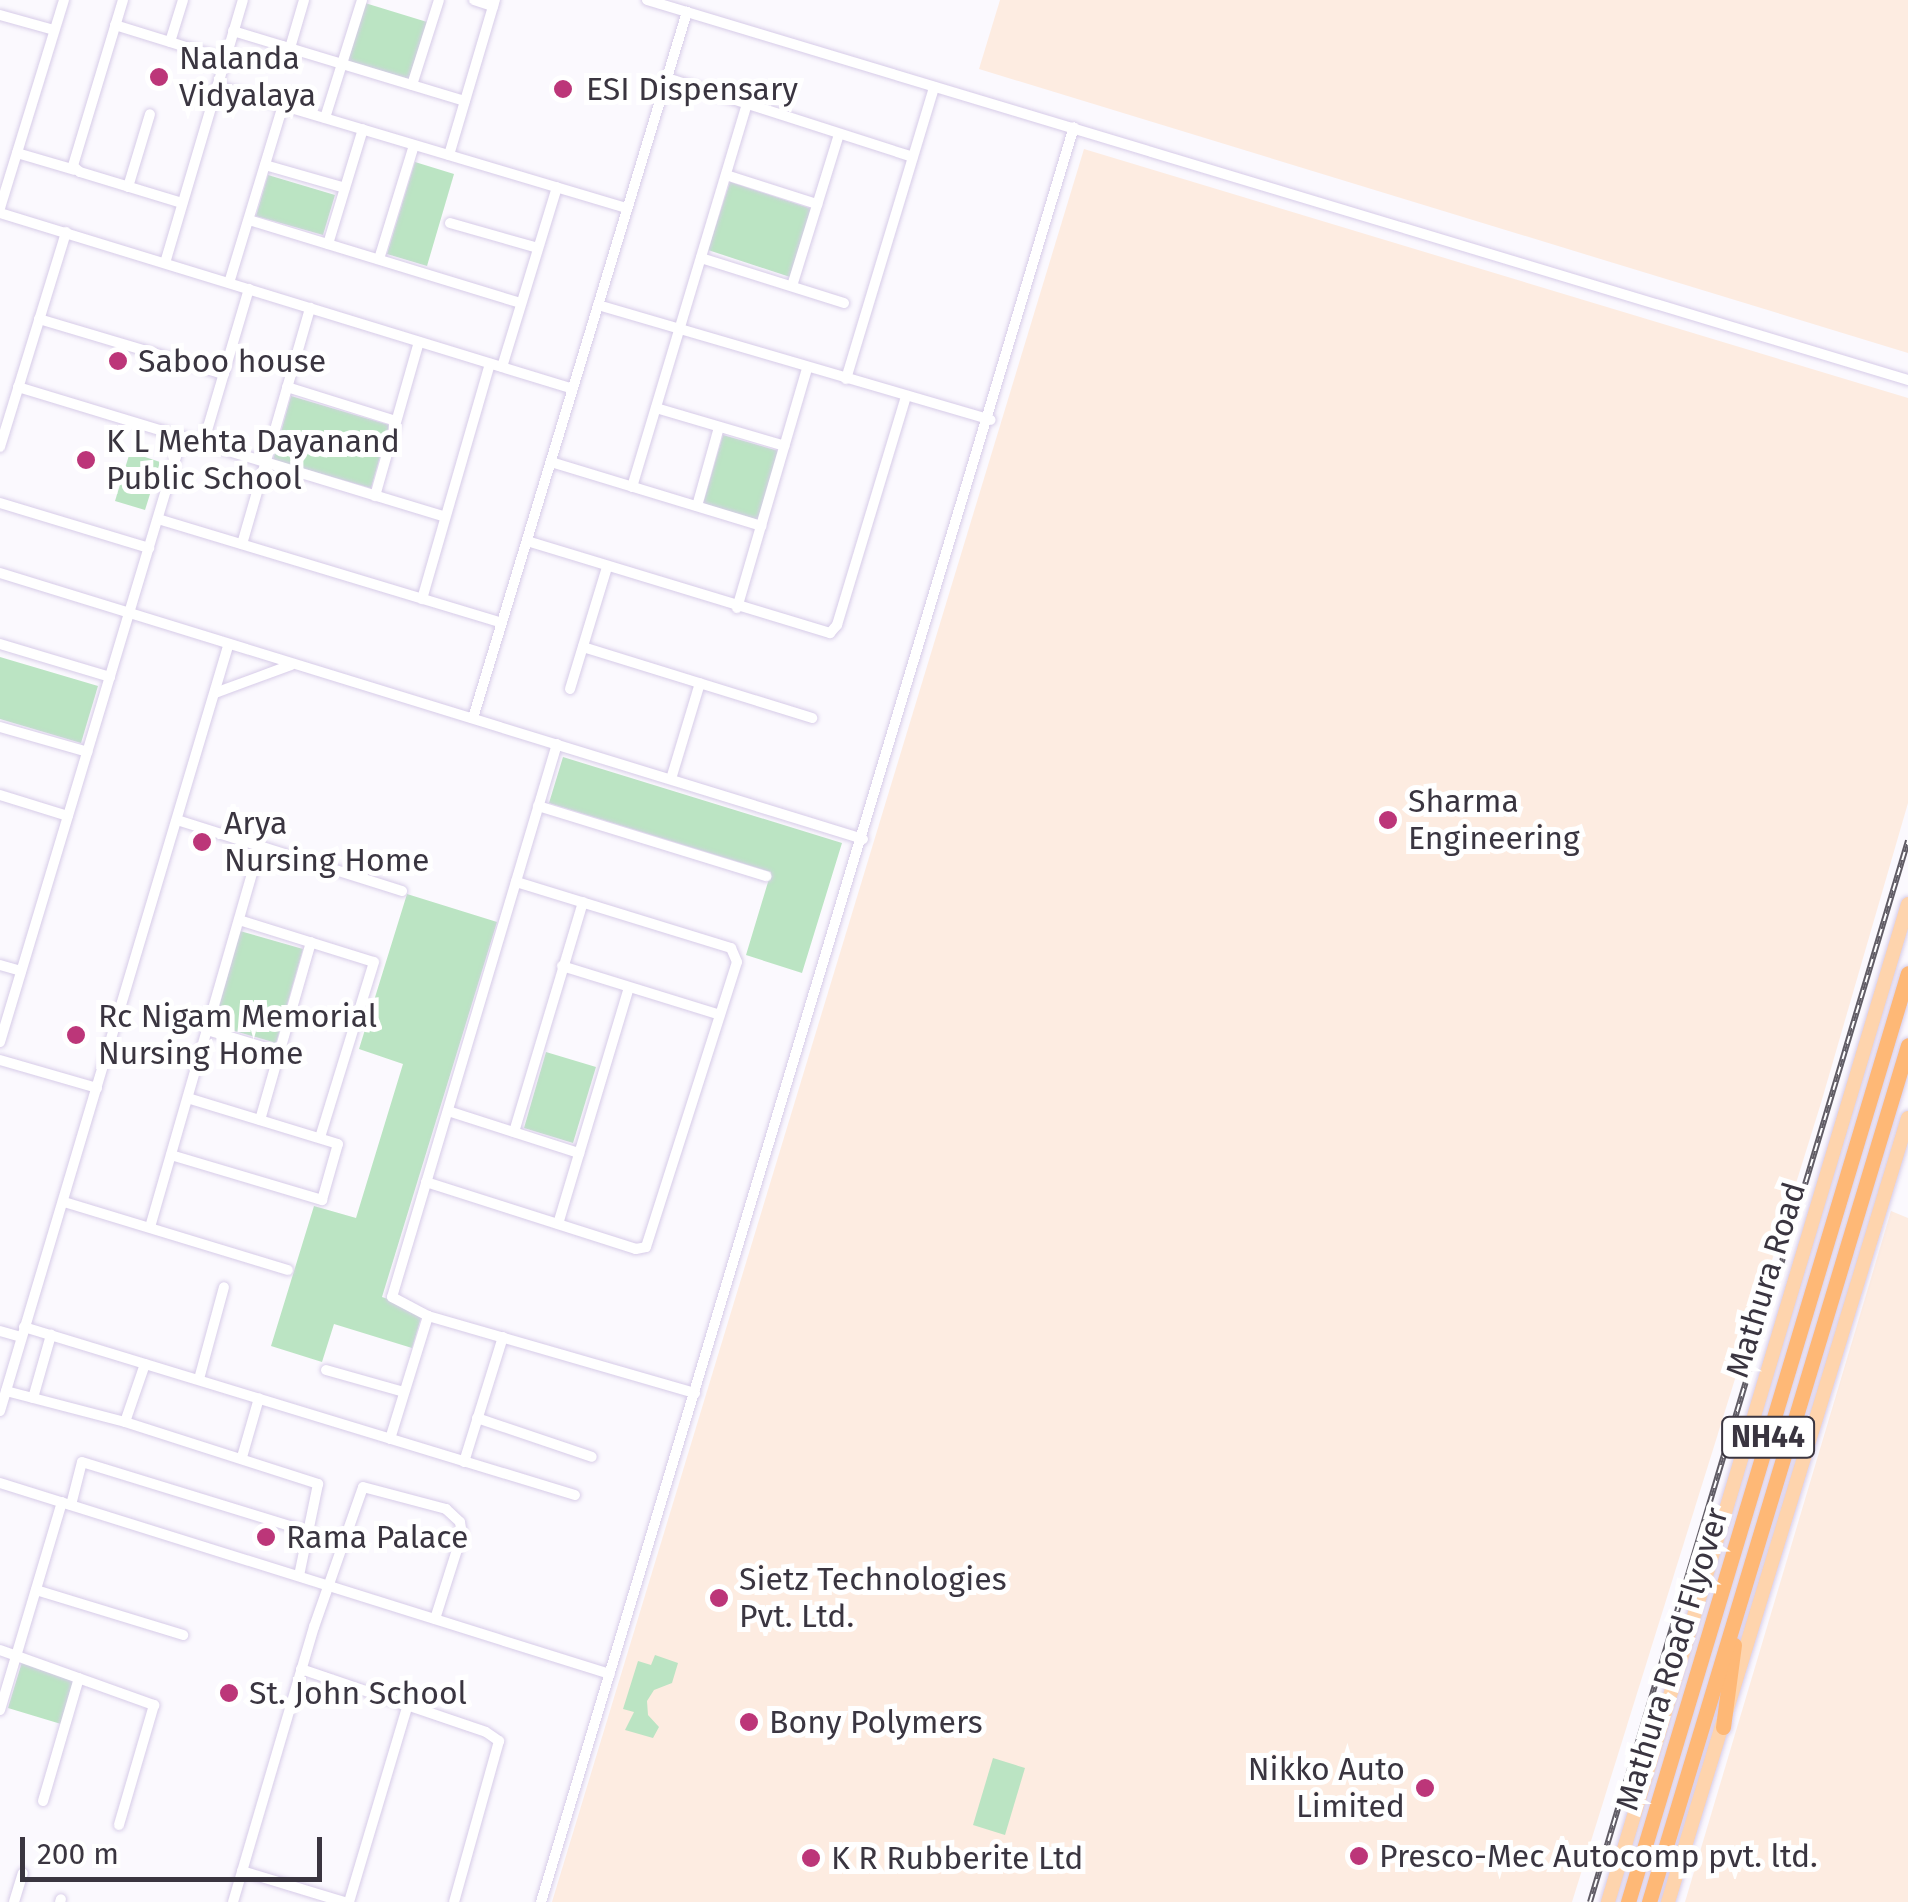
<!DOCTYPE html>
<html>
<head>
<meta charset="utf-8">
<style>
  body { margin:0 }
  #map { position:relative; width:1908px; height:1902px; overflow:hidden; background:#fbf9fe; font-family:"Fira Sans",sans-serif }
  div>[style] { position:absolute }
  [style*='--x'] { left:calc(var(--x)*1px); top:calc(var(--y)*1px); width:calc(var(--w)*1px); rotate:calc(var(--a)*1deg) }
  .industrial>* { inset:0; background:#fdece1 }
  .green>* { inset:0; background:#bbe4c3 }
  .roads { filter:drop-shadow(0 0 2px #d7cce8) drop-shadow(0 0 2px #d7cce8) }
  .minor>* { height:10px; margin:-5px; padding:0 5px; transform-origin:5px; border-radius:5px; background:#fff }
  .major>* { height:14px; margin:-7px; padding:0 7px; transform-origin:7px; border-radius:7px; background:#fed4ad }
  .highway>* { height:15px; margin:-7.5px; padding:0 7.5px; transform-origin:7.5px; border-radius:7.5px; background:#feb876 }
  .rail>* { height:6px; margin-top:-3px; transform-origin:0; background:repeating-linear-gradient(90deg,#fff 0 8px,#605c65 0 16px); box-sizing:border-box; border-block:2px solid #605c65 }
  .dots>* { width:28px; height:28px; translate:-50% -50%; box-sizing:border-box; border:5px solid #fff; border-radius:50% }
  span { translate:-50% -50%; white-space:nowrap; text-align:center; line-height:1.15; -webkit-text-stroke:10px #fff; paint-order:stroke }
  .shield-label span { padding:2px 8px; background:#fff; border:2px solid; border-radius:8px; -webkit-text-stroke-width:0 }
  .shield-label { font-size:30px; color:#3a3540; font-weight:700 }
  .poi-label { font-size:32px; color:#3a3540 }
  .left { translate:0 -50%; text-align:left }
  .right { translate:-100% -50%; text-align:right }
  .street-label { font-size:32px; color:#3a3540 }
  .scale { position:absolute; left:20px; top:1837px; width:302px; height:45px; box-sizing:border-box; border:5px solid #3a3540; border-top:0; padding-left:12px; font-size:30px; line-height:35px; white-space:nowrap; color:#3a3540; -webkit-text-stroke:8px #fff; paint-order:stroke }
</style>
</head>
<body>
<div id="map">
  <div class="industrial">
    <div style="clip-path:polygon(1000px 0,1908px 0,1908px 353px,979px 69px)"></div>
    <div style="clip-path:polygon(1084px 149px,1908px 398px,1908px 803px,1821px 1103px,1572px 1902px,552px 1902px)"></div>
    <div style="clip-path:polygon(1891px 1211px,1908px 1218px,1908px 1902px,1685px 1902px)"></div>
  </div>
  <div class="green">
    <div style="clip-path:polygon(365px 3px,427px 22px,409px 79px,347px 61px)"></div>
    <div style="clip-path:polygon(415px 162px,454px 174px,427px 266px,387px 254px)"></div>
    <div style="clip-path:polygon(268px 175px,335px 195px,323px 235px,256px 216px)"></div>
    <div style="clip-path:polygon(730px 182px,812px 209px,790px 277px,708px 250px)"></div>
    <div style="clip-path:polygon(291px 396px,389px 425px,371px 488px,273px 460px)"></div>
    <div style="clip-path:polygon(723px 435px,779px 451px,759px 520px,703px 504px)"></div>
    <div style="clip-path:polygon(130px 452px,160px 462px,145px 510px,115px 501px)"></div>
    <div style="clip-path:polygon(0 657px,98px 686px,81px 743px,0 719px)"></div>
    <div style="clip-path:polygon(563px 757px,842px 843px,802px 973px,746px 955px,771px 872px,549px 803px)"></div>
    <div style="clip-path:polygon(407px 894px,497px 922px,382px 1297px,423px 1311px,412px 1348px,334px 1324px,322px 1362px,271px 1346px,314px 1206px,356px 1218px,403px 1064px,359px 1049px)"></div>
    <div style="clip-path:polygon(240px 931px,303px 949px,276px 1043px,214px 1025px)"></div>
    <div style="clip-path:polygon(546px 1052px,596px 1067px,573px 1143px,524px 1128px)"></div>
    <div style="clip-path:polygon(655px 1655px,678px 1663px,672px 1683px,654px 1690px,647px 1701px,648px 1715px,659px 1727px,653px 1738px,625px 1730px,634px 1712px,623px 1709px,638px 1661px,651px 1665px)"></div>
    <div style="clip-path:polygon(22px 1662px,74px 1678px,61px 1724px,8px 1708px)"></div>
    <div style="clip-path:polygon(993px 1758px,1025px 1768px,1005px 1835px,973px 1825px)"></div>
  </div>
  <div class="roads">
    <div class="minor">
      <div style="--x:123;--y:0;--w:173;--a:106.8"></div>
      <div style="--x:73;--y:166;--w:9;--a:41"></div>
      <div style="--x:80;--y:172;--w:107;--a:16.9"></div>
      <div style="--x:474;--y:0;--w:20;--a:18"></div>
      <div style="--x:647;--y:0;--w:1317;--a:16.77"></div>
      <div style="--x:0;--y:15;--w:56;--a:15.5"></div>
      <div style="--x:115;--y:25;--w:115;--a:17.2"></div>
      <div style="--x:233;--y:31;--w:242;--a:16.8"></div>
      <div style="--x:170;--y:42;--w:44;--a:-72.8"></div>
      <div style="--x:290;--y:48;--w:50;--a:-73.7"></div>
      <div style="--x:667;--y:78;--w:258;--a:17.8"></div>
      <div style="--x:412;--y:85;--w:89;--a:-72.4"></div>
      <div style="--x:217;--y:86;--w:427;--a:16.6"></div>
      <div style="--x:325;--y:118;--w:124;--a:-72.6"></div>
      <div style="--x:17;--y:153;--w:60;--a:16.3"></div>
      <div style="--x:449;--y:155;--w:162;--a:-73.5"></div>
      <div style="--x:265;--y:165;--w:83;--a:16"></div>
      <div style="--x:726;--y:175;--w:96;--a:17.7"></div>
      <div style="--x:128;--y:187;--w:76;--a:-73.2"></div>
      <div style="--x:0;--y:208;--w:218;--a:-72.9"></div>
      <div style="--x:0;--y:213;--w:599;--a:17.07"></div>
      <div style="--x:249;--y:220;--w:284;--a:17"></div>
      <div style="--x:450;--y:223;--w:91;--a:15.9"></div>
      <div style="--x:328;--y:244;--w:120;--a:-73.1"></div>
      <div style="--x:701;--y:258;--w:150;--a:17.5"></div>
      <div style="--x:379;--y:259;--w:119;--a:-72.9"></div>
      <div style="--x:165;--y:263;--w:274;--a:-73.5"></div>
      <div style="--x:229;--y:283;--w:186;--a:-73.1"></div>
      <div style="--x:792;--y:286;--w:159;--a:-72.8"></div>
      <div style="--x:598;--y:305;--w:409;--a:16.3"></div>
      <div style="--x:39;--y:319;--w:193;--a:16.6"></div>
      <div style="--x:502;--y:367;--w:188;--a:-73"></div>
      <div style="--x:846;--y:379;--w:305;--a:-73.2"></div>
      <div style="--x:18;--y:387;--w:446;--a:16.9"></div>
      <div style="--x:287;--y:387;--w:114;--a:17.3"></div>
      <div style="--x:656;--y:408;--w:134;--a:16.4"></div>
      <div style="--x:203;--y:444;--w:162;--a:-73.5"></div>
      <div style="--x:0;--y:447;--w:225;--a:-72.9"></div>
      <div style="--x:551;--y:462;--w:220;--a:16.9"></div>
      <div style="--x:632;--y:487;--w:400;--a:-73.3"></div>
      <div style="--x:375;--y:496;--w:160;--a:-74.1"></div>
      <div style="--x:0;--y:503;--w:156;--a:16.8"></div>
      <div style="--x:697;--y:506;--w:82;--a:-74.4"></div>
      <div style="--x:158;--y:519;--w:359;--a:16.8"></div>
      <div style="--x:527;--y:541;--w:317;--a:16.9"></div>
      <div style="--x:830;--y:633;--w:11;--a:-49"></div>
      <div style="--x:837;--y:625;--w:239;--a:-73.2"></div>
      <div style="--x:242;--y:544;--w:246;--a:-73.9"></div>
      <div style="--x:0;--y:573;--w:903;--a:17.13"></div>
      <div style="--x:422;--y:599;--w:245;--a:-73.9"></div>
      <div style="--x:737;--y:608;--w:250;--a:-73.7"></div>
      <div style="--x:0;--y:644;--w:115;--a:16.7"></div>
      <div style="--x:583;--y:647;--w:240;--a:17.2"></div>
      <div style="--x:570;--y:689;--w:127;--a:-73.1"></div>
      <div style="--x:215;--y:693;--w:81;--a:-20.2"></div>
      <div style="--x:473;--y:718;--w:738;--a:-73.14"></div>
      <div style="--x:0;--y:727;--w:91;--a:15.9"></div>
      <div style="--x:557;--y:744;--w:577;--a:106.61"></div>
      <div style="--x:392;--y:1297;--w:41;--a:27.8"></div>
      <div style="--x:428;--y:1316;--w:278;--a:16.1"></div>
      <div style="--x:671;--y:779;--w:100;--a:-73.2"></div>
      <div style="--x:0;--y:795;--w:71;--a:17.2"></div>
      <div style="--x:538;--y:806;--w:239;--a:17.1"></div>
      <div style="--x:177;--y:820;--w:236;--a:17.5"></div>
      <div style="--x:239;--y:920;--w:141;--a:17.3"></div>
      <div style="--x:374;--y:962;--w:184;--a:107.1"></div>
      <div style="--x:0;--y:965;--w:22;--a:16"></div>
      <div style="--x:562;--y:966;--w:165;--a:17.2"></div>
      <div style="--x:207;--y:1030;--w:76;--a:16.8"></div>
      <div style="--x:0;--y:1042;--w:632;--a:-73.26"></div>
      <div style="--x:0;--y:1060;--w:101;--a:16.1"></div>
      <div style="--x:448;--y:1111;--w:138;--a:17.8"></div>
      <div style="--x:260;--y:1120;--w:185;--a:-74"></div>
      <div style="--x:514;--y:1132;--w:240;--a:-73.3"></div>
      <div style="--x:171;--y:1155;--w:158;--a:16.6"></div>
      <div style="--x:322;--y:1200;--w:58;--a:-74.1"></div>
      <div style="--x:338;--y:1144;--w:157;--a:-163"></div>
      <div style="--x:426;--y:1182;--w:220;--a:17.7"></div>
      <div style="--x:636;--y:1249;--w:10;--a:-11"></div>
      <div style="--x:646;--y:1247;--w:299;--a:-72.3"></div>
      <div style="--x:737;--y:962;--w:15;--a:-113"></div>
      <div style="--x:731;--y:948;--w:225;--a:-162.9"></div>
      <div style="--x:64;--y:1202;--w:234;--a:16.9"></div>
      <div style="--x:558;--y:1224;--w:247;--a:-73.3"></div>
      <div style="--x:150;--y:1227;--w:396;--a:-73.9"></div>
      <div style="--x:24;--y:1327;--w:576;--a:16.96"></div>
      <div style="--x:0;--y:1331;--w:22;--a:16"></div>
      <div style="--x:145;--y:1364;--w:61;--a:109"></div>
      <div style="--x:125;--y:1422;--w:203;--a:17.8"></div>
      <div style="--x:318;--y:1484;--w:94;--a:101.7"></div>
      <div style="--x:326;--y:1370;--w:81;--a:15.8"></div>
      <div style="--x:199;--y:1379;--w:95;--a:-74.8"></div>
      <div style="--x:6;--y:1391;--w:123;--a:14.6"></div>
      <div style="--x:33;--y:1398;--w:66;--a:-74.1"></div>
      <div style="--x:0;--y:1411;--w:798;--a:-73.4"></div>
      <div style="--x:477;--y:1418;--w:121;--a:18.7"></div>
      <div style="--x:390;--y:1439;--w:129;--a:-72.8"></div>
      <div style="--x:242;--y:1457;--w:61;--a:-73.9"></div>
      <div style="--x:464;--y:1462;--w:131;--a:-72.7"></div>
      <div style="--x:0;--y:1483;--w:639;--a:17.39"></div>
      <div style="--x:71;--y:1505;--w:44;--a:-75.7"></div>
      <div style="--x:82;--y:1462;--w:238;--a:17.1"></div>
      <div style="--x:36;--y:1590;--w:154;--a:17"></div>
      <div style="--x:0;--y:1650;--w:164;--a:19.7"></div>
      <div style="--x:154;--y:1705;--w:125;--a:106.3"></div>
      <div style="--x:301;--y:1669;--w:195;--a:18.8"></div>
      <div style="--x:486;--y:1732;--w:16;--a:35"></div>
      <div style="--x:499;--y:1741;--w:167;--a:105.6"></div>
      <div style="--x:0;--y:1710;--w:217;--a:-73.4"></div>
      <div style="--x:43;--y:1801;--w:128;--a:-73.7"></div>
      <div style="--x:242;--y:1871;--w:107;--a:16.9"></div>
      <div style="--x:14;--y:1902;--w:30;--a:-73"></div>
      <div style="--x:60;--y:1902;--w:3;--a:-72"></div>
      <div style="--x:233;--y:1902;--w:287;--a:-73.6"></div>
      <div style="--x:314;--y:1627;--w:148;--a:-70.7"></div>
      <div style="--x:363;--y:1487;--w:86;--a:14.8"></div>
      <div style="--x:446;--y:1509;--w:19;--a:43"></div>
      <div style="--x:460;--y:1522;--w:12;--a:81"></div>
      <div style="--x:462;--y:1534;--w:89;--a:107.6"></div>
      <div style="--x:349;--y:1902;--w:207;--a:-73.4"></div>
      <div style="--x:541;--y:1902;--w:1853;--a:-73.29"></div>
    </div>
    <div class="major">
      <div style="--x:1608;--y:1902;--w:1042;--a:-73.27"></div>
      <div style="--x:1668;--y:1902;--w:820;--a:-72.98"></div>
    </div>
    <div class="highway">
      <div style="--x:1723;--y:1727;--w:83;--a:-82.4"></div>
      <div style="--x:1628;--y:1902;--w:970;--a:-73.23"></div>
      <div style="--x:1649;--y:1902;--w:895;--a:-73.18"></div>
    </div>
  </div>
  <div class="rail">
    <div style="--x:1590;--y:1902;--w:1108;--a:-73.32"></div>
  </div>
  <div class="dots">
    <div style="left:159px;top:77px;background:#bc3679"></div>
    <div style="left:563px;top:89px;background:#bc3679"></div>
    <div style="left:118px;top:361px;background:#bc3679"></div>
    <div style="left:86px;top:460px;background:#bc3679"></div>
    <div style="left:1388px;top:820px;background:#bc3679"></div>
    <div style="left:202px;top:842px;background:#bc3679"></div>
    <div style="left:76px;top:1035px;background:#bc3679"></div>
    <div style="left:266px;top:1537px;background:#bc3679"></div>
    <div style="left:719px;top:1598px;background:#bc3679"></div>
    <div style="left:229px;top:1693px;background:#bc3679"></div>
    <div style="left:749px;top:1722px;background:#bc3679"></div>
    <div style="left:1425px;top:1788px;background:#bc3679"></div>
    <div style="left:1359px;top:1856px;background:#bc3679"></div>
    <div style="left:811px;top:1858px;background:#bc3679"></div>
  </div>
  <div class="shield-label">
    <span style="left:1768px;top:1437px">NH44</span>
  </div>
  <div class="poi-label">
    <span class="left" style="left:179px;top:77px">Nalanda<br>Vidyalaya</span>
    <span class="left" style="left:586px;top:89px">ESI Dispensary</span>
    <span class="left" style="left:138px;top:361px">Saboo house</span>
    <span class="left" style="left:106px;top:460px">K L Mehta Dayanand<br>Public School</span>
    <span class="left" style="left:1408px;top:820px">Sharma<br>Engineering</span>
    <span class="left" style="left:224px;top:842px">Arya<br>Nursing Home</span>
    <span class="left" style="left:98px;top:1035px">Rc Nigam Memorial<br>Nursing Home</span>
    <span class="left" style="left:286px;top:1537px">Rama Palace</span>
    <span class="left" style="left:739px;top:1598px">Sietz Technologies<br>Pvt. Ltd.</span>
    <span class="left" style="left:249px;top:1693px">St. John School</span>
    <span class="left" style="left:769px;top:1722px">Bony Polymers</span>
    <span class="right" style="left:1405px;top:1788px">Nikko Auto<br>Limited</span>
    <span class="left" style="left:1379px;top:1856px">Presco-Mec Autocomp pvt. ltd.</span>
    <span class="left" style="left:831px;top:1858px">K R Rubberite Ltd</span>
  </div>
  <div class="street-label">
    <span style="left:1766px;top:1280px;rotate:-73deg">Mathura Road</span>
    <span style="left:1672px;top:1659px;rotate:-73deg">Mathura Road Flyover</span>
  </div>
  <div class="scale">200 m</div>
</div>
</body>
</html>
